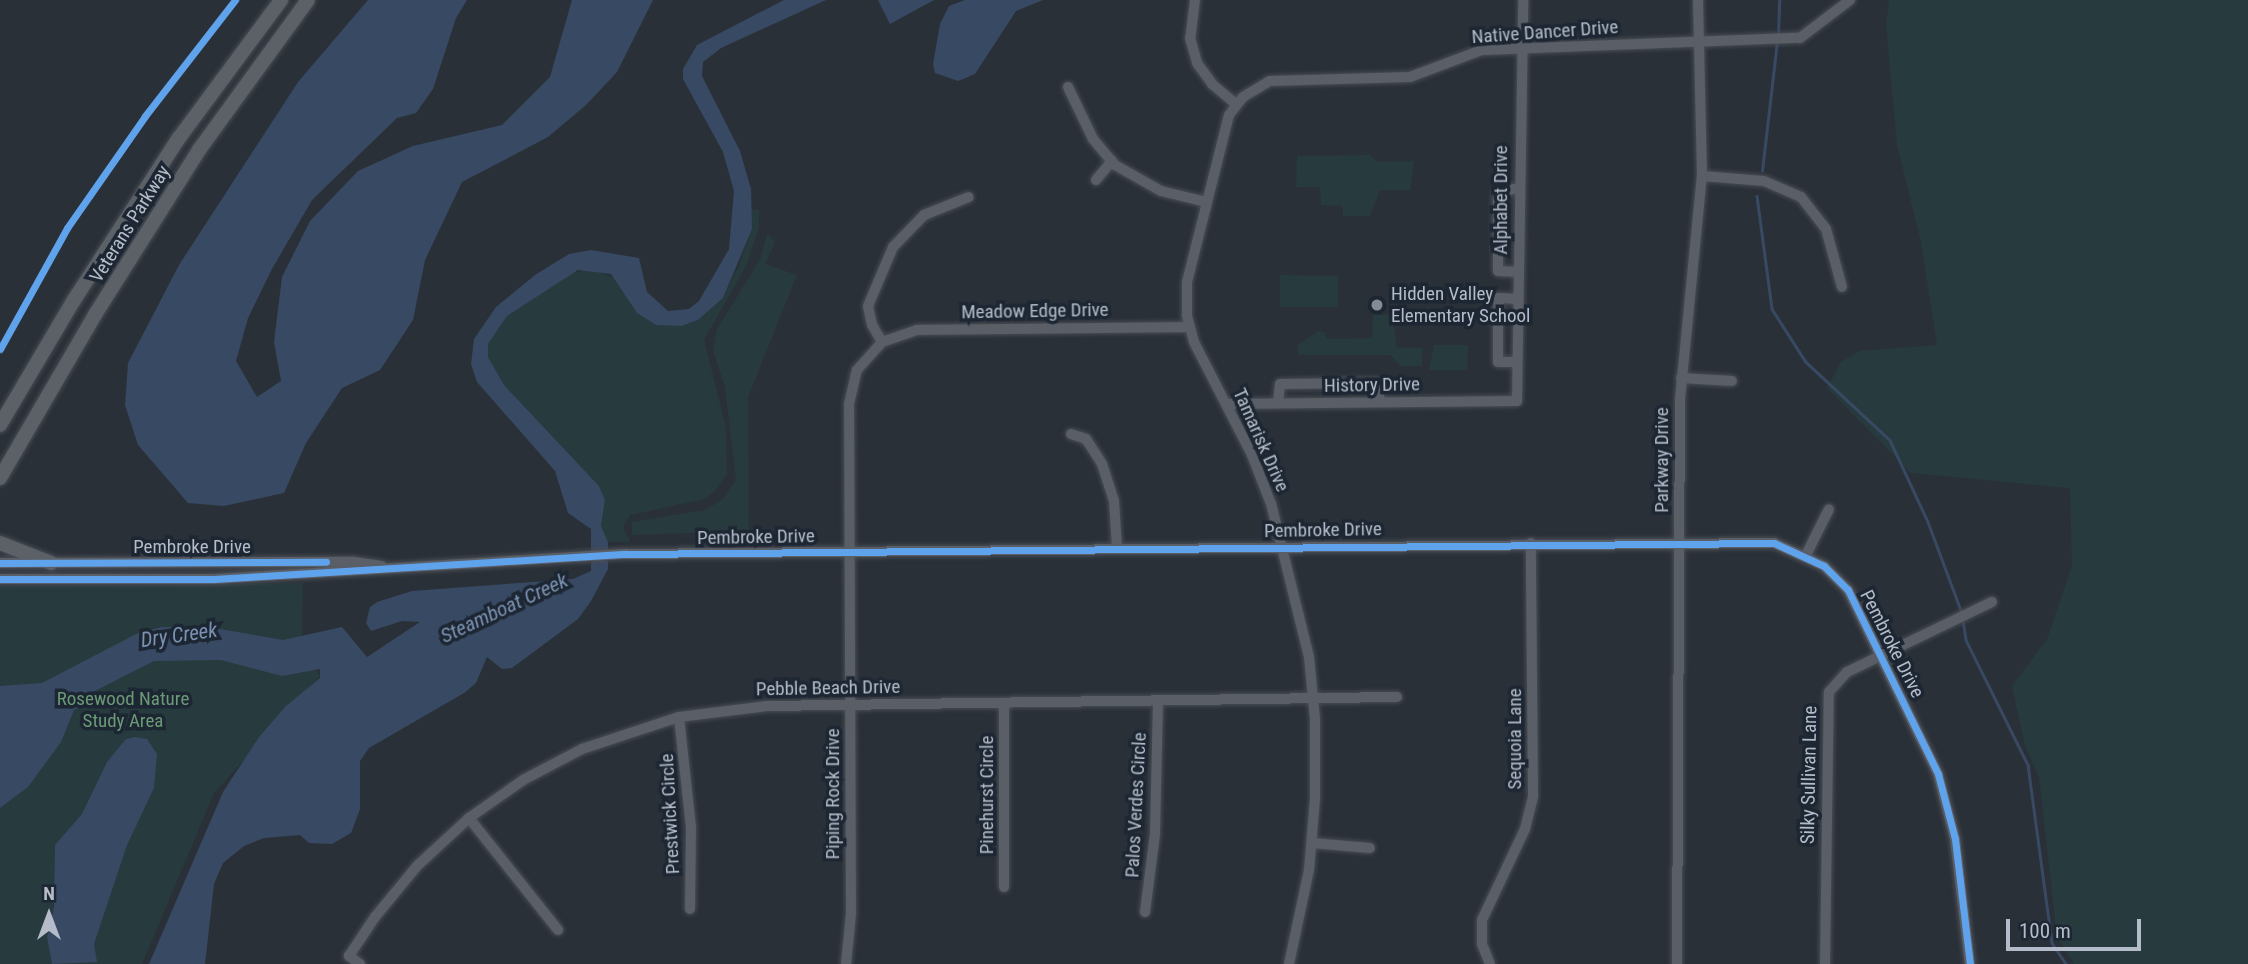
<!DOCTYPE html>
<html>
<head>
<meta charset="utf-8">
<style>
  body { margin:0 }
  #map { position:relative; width:2248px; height:964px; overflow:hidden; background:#2a3038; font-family:"Roboto Condensed",sans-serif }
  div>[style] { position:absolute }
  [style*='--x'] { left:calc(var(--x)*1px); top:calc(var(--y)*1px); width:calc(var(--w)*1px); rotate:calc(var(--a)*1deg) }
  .green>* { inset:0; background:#273a3e }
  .water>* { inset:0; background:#384963 }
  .stream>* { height:2.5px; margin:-1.25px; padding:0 1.25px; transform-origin:1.25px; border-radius:1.25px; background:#384963 }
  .roads { filter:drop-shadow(0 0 2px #484c53) drop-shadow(0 0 2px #484c53) }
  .minor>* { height:10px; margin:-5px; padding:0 5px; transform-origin:5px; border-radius:5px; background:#5a5e66 }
  .major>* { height:14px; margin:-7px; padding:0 7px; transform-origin:7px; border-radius:7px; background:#5c6168 }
  .cycleway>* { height:7px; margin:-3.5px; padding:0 3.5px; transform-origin:3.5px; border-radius:3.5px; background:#60a3ed }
  .dots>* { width:19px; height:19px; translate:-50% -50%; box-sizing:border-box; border:4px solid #1d2633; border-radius:50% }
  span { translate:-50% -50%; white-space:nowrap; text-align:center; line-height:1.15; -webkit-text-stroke:7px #1d2633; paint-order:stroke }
  .street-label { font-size:19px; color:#b4bcc9 }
  .poi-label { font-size:19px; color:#b4bcc9 }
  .left { translate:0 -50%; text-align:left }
  .park-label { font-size:19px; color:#6b9a76 }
  .water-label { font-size:21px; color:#7c92b1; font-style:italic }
  .north { position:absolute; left:14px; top:880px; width:70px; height:70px; -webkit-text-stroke:5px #1d2633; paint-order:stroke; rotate:0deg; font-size:19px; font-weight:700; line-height:28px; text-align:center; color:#b4bcc9 }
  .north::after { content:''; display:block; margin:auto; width:24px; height:32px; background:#b4bcc9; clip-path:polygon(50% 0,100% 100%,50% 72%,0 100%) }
  .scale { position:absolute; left:2006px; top:919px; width:135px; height:32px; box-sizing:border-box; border:4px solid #b4bcc9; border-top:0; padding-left:9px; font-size:21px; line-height:24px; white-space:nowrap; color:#b4bcc9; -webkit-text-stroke:5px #1d2633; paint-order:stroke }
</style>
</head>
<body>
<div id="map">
  <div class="green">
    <div style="clip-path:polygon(1889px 0,2248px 0,2248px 964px,2074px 964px,2057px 937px,2039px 777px,2025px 746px,2012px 686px,2047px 639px,2072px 566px,2070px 488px,1911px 473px,1827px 388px,1841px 362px,1860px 351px,1937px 345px,1921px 242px,1897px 145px,1886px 25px)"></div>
    <div style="clip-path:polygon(1370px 155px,1377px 162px,1414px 161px,1410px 190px,1380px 190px,1370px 216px,1343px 216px,1343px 206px,1321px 205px,1320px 187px,1296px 187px,1297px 156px)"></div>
    <div style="clip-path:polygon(750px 210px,759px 210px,759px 228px,745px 268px,704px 340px,726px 428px,727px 473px,715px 491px,704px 499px,630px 515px,623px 527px,630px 542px,608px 542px,601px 526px,605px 501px,599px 486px,504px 385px,488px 357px,487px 344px,507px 316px,525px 301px,564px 275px,590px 269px,617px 279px,637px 313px,656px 325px,681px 326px,698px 320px,723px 298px,739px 265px,752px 229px)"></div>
    <div style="clip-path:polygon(767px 234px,775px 242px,765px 264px,797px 275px,748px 397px,749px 531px,632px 535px,632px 522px,705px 510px,723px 499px,736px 480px,725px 387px,713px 351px,717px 329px,760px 260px)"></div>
    <div style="clip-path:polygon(1280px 275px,1338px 276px,1338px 307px,1280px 307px)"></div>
    <div style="clip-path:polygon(1373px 315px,1392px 315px,1397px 348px,1423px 348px,1422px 366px,1401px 366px,1390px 355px,1299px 355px,1297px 346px,1318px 331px,1325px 333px,1326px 339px,1372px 338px)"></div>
    <div style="clip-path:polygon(1434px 345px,1468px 345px,1467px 370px,1429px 370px)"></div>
    <div style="clip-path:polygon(303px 583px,302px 645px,320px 676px,214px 793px,142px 964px,0 964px,0 586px)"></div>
  </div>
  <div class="water">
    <div style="clip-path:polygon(368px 0,467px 0,456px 18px,433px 89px,416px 113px,397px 118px,312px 200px,272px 269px,248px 318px,236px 361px,257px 397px,281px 381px,274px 342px,282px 277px,310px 221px,358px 171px,413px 146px,502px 125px,550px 77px,572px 0,653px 0,617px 72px,586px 105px,548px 137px,462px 182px,425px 260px,413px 320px,380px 370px,342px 388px,306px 443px,284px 493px,224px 506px,188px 503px,138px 445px,125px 405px,128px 363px,179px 265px,298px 82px)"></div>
    <div style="clip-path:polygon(784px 0,826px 0,721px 48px,703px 62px,702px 76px,740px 151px,751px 189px,752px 229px,723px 298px,698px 320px,681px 326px,656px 325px,637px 313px,611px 274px,578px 270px,507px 316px,488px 344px,488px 357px,504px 385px,599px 486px,605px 500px,601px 526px,608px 542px,608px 569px,591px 601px,578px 619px,512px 668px,502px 669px,487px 657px,476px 683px,464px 693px,369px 748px,360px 761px,360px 809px,351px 833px,332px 844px,309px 843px,300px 835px,264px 838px,244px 846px,223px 863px,214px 884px,205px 964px,149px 964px,223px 792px,259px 737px,286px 706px,320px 678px,320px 669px,282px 676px,221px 660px,154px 661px,91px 693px,88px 703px,74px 710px,61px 742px,28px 787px,0 808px,0 686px,42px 683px,138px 633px,162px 627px,209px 627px,283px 640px,342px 627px,367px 657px,420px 622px,402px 621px,371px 631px,366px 623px,370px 607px,377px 602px,412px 591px,573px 579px,591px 571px,591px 529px,568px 513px,555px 471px,477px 382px,471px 364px,474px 339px,496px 307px,535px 275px,569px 254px,591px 250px,639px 258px,647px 292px,668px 311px,689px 309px,699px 301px,729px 249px,734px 191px,723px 152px,683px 79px,683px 69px,697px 45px)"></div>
    <div style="clip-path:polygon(878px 0,934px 0,890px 24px)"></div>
    <div style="clip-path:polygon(965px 0,1043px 0,1016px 11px,975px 74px,958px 81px,935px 73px,933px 64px,940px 24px,949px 6px)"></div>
    <div style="clip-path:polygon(135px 737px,147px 739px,157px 754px,154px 788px,127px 845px,94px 944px,97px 962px,52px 964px,47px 937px,54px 908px,55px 845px,82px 814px,107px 762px,126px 739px)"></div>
  </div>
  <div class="stream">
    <div style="--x:1778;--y:36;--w:36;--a:-88"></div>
    <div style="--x:1762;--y:171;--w:130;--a:-83.4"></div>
    <div style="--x:1757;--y:196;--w:114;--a:82.4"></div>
    <div style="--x:1772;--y:309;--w:63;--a:57.3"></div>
    <div style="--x:1806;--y:362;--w:115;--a:42.9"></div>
    <div style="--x:1890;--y:440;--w:90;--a:65.1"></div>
    <div style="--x:1928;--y:522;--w:97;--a:69.5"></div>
    <div style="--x:1963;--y:620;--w:20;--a:81"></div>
    <div style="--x:1966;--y:640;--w:140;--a:63.6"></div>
    <div style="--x:2028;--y:765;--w:180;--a:82.3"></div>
    <div style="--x:2052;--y:943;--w:25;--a:56"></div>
  </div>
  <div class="roads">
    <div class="minor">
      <div style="--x:1195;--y:0;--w:38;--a:97"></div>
      <div style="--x:1190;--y:38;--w:26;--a:74"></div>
      <div style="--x:1197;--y:63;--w:26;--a:54"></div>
      <div style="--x:1212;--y:84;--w:31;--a:40"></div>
      <div style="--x:1068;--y:87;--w:58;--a:64.3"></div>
      <div style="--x:1093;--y:139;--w:34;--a:50"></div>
      <div style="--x:1115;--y:165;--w:53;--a:29.5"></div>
      <div style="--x:1161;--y:191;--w:46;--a:13.7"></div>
      <div style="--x:1702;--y:176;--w:62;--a:4.6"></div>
      <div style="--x:1764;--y:181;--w:40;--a:23.4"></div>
      <div style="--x:1801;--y:197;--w:41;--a:52"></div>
      <div style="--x:1826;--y:229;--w:60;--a:74.6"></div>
      <div style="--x:1096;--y:180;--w:25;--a:-50"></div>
      <div style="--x:1518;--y:272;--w:20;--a:-177"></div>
      <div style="--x:1498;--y:271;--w:79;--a:-90"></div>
      <div style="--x:1498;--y:192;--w:20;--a:-11"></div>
      <div style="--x:882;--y:342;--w:20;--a:-120"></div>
      <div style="--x:872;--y:325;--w:19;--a:-102"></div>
      <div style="--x:868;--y:306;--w:64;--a:-67"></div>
      <div style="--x:893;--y:247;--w:45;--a:-45.9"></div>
      <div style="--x:924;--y:215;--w:48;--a:-21.8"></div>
      <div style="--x:1517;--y:362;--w:19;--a:180"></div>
      <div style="--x:1498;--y:362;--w:40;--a:-90"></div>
      <div style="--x:1498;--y:322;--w:24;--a:-88"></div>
      <div style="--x:1499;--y:298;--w:18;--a:3"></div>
      <div style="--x:1681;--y:378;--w:51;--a:3.4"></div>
      <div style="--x:1278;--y:403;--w:19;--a:-84"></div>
      <div style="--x:1280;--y:384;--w:97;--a:-0.6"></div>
      <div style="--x:1377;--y:383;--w:19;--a:81"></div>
      <div style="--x:1227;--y:404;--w:290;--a:-0.6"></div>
      <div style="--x:1517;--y:401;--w:401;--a:-89.1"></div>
      <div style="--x:1071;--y:434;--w:16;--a:18"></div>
      <div style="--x:1086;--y:439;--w:30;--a:57"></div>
      <div style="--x:1102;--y:464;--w:39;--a:72"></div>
      <div style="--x:1114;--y:501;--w:47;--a:86.3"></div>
      <div style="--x:1806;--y:555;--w:51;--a:-63.4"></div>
      <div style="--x:0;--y:563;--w:354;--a:-0.2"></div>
      <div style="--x:354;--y:562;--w:28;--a:8"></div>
      <div style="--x:0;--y:579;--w:214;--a:0"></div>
      <div style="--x:214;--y:579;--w:413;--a:-3.5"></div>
      <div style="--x:626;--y:554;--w:1148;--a:-0.55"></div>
      <div style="--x:1774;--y:543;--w:55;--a:24.7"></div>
      <div style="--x:1824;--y:566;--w:34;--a:45"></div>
      <div style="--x:1848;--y:590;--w:205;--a:63.9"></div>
      <div style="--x:1938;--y:774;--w:67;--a:75.3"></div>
      <div style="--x:1955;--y:839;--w:126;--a:83.2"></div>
      <div style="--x:1004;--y:703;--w:184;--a:90"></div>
      <div style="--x:679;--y:717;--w:111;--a:83.8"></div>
      <div style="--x:691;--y:827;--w:82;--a:90.7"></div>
      <div style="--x:469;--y:818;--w:143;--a:51.5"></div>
      <div style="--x:1312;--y:843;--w:58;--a:4.9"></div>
      <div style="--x:1145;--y:912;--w:79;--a:-82.7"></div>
      <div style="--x:1155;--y:834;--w:133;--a:-88.7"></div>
      <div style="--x:360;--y:964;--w:14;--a:-144"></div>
      <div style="--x:349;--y:956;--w:47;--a:-56.3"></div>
      <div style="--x:375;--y:917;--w:66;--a:-50.5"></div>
      <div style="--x:417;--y:866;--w:71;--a:-42.7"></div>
      <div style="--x:469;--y:818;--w:66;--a:-35.1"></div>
      <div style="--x:523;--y:780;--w:67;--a:-27.7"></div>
      <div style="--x:582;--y:749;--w:102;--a:-18.3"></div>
      <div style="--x:679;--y:717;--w:89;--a:-7.1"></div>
      <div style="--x:767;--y:706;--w:630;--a:-0.82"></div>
      <div style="--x:846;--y:964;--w:50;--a:-84.3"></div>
      <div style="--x:851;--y:914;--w:510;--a:-90.22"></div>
      <div style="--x:849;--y:404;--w:35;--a:-77"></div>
      <div style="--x:857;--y:370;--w:38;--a:-48"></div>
      <div style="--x:882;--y:342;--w:37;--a:-19"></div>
      <div style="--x:917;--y:330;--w:272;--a:-0.6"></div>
      <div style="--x:1289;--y:964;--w:96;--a:-78"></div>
      <div style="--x:1309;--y:870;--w:71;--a:-85.2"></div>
      <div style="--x:1315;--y:799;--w:80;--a:-90"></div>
      <div style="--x:1315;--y:719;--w:62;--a:-95.5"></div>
      <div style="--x:1309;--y:657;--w:158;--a:-103.9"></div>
      <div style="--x:1271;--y:504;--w:53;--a:-111.2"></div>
      <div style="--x:1252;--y:455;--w:127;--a:-117.2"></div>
      <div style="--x:1194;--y:342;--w:28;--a:-105"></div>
      <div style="--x:1187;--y:315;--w:33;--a:-90"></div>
      <div style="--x:1187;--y:282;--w:172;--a:-75.9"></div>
      <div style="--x:1229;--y:115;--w:23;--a:-52"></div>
      <div style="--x:1243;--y:97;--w:31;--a:-31"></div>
      <div style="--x:1270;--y:81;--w:140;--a:-1.6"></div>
      <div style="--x:1410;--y:77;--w:77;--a:-20.6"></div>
      <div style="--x:1482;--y:50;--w:318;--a:-2.2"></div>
      <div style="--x:1800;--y:38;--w:63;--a:-37.2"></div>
      <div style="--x:1490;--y:964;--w:22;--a:-112"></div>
      <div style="--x:1482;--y:944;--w:24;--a:-90"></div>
      <div style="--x:1482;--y:920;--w:101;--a:-64.7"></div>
      <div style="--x:1525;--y:829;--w:34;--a:-76"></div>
      <div style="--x:1533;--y:796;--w:253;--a:-90.5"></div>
      <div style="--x:1677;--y:964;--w:565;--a:-89.7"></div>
      <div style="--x:1680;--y:399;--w:224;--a:-84.4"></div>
      <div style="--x:1702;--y:176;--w:176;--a:-91.3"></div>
      <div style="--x:1825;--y:964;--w:272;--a:-89.2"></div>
      <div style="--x:1829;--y:692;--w:27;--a:-48"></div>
      <div style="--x:1847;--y:672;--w:161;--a:-25.8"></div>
    </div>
    <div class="major">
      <div style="--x:0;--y:425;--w:145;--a:-59.4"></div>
      <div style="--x:74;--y:300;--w:193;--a:-57.1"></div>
      <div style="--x:179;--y:138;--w:172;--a:-53.5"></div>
      <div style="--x:0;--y:478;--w:191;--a:-59.8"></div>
      <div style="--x:96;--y:313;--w:193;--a:-57.7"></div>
      <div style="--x:199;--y:150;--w:185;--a:-54"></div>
      <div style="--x:0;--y:543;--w:55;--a:21.4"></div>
    </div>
  </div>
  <div class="cycleway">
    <div style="--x:0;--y:349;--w:138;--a:-61"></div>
    <div style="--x:67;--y:228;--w:136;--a:-55.1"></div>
    <div style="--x:145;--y:116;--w:147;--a:-52.2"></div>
    <div style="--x:0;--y:563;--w:326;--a:-0.2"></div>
    <div style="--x:0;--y:579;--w:214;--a:0"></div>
    <div style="--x:214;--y:579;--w:413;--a:-3.5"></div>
    <div style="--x:626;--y:554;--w:1148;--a:-0.55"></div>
    <div style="--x:1774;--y:543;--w:55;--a:24.7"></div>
    <div style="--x:1824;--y:566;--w:34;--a:45"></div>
    <div style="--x:1848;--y:590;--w:205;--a:63.9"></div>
    <div style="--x:1938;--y:774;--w:67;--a:75.3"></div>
    <div style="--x:1955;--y:839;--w:126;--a:83.2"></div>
  </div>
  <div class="dots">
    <div style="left:1377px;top:305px;background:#848b96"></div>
  </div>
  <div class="street-label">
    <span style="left:1545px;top:32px;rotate:-4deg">Native Dancer Drive</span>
    <span style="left:1501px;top:200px;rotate:-90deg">Alphabet Drive</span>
    <span style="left:130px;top:224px;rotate:-58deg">Veterans Parkway</span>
    <span style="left:1035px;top:311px;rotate:-1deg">Meadow Edge Drive</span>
    <span style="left:1372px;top:385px;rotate:-1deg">History Drive</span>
    <span style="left:1261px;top:440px;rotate:66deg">Tamarisk Drive</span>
    <span style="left:1662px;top:460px;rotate:-90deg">Parkway Drive</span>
    <span style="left:1323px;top:530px;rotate:-1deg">Pembroke Drive</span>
    <span style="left:756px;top:537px;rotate:-1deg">Pembroke Drive</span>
    <span style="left:192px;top:547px">Pembroke Drive</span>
    <span style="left:1892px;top:644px;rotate:63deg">Pembroke Drive</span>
    <span style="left:828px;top:688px;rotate:-1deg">Pebble Beach Drive</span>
    <span style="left:1515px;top:739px;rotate:-90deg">Sequoia Lane</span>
    <span style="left:1809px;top:775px;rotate:-89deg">Silky Sullivan Lane</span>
    <span style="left:833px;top:794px;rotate:-90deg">Piping Rock Drive</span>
    <span style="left:987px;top:795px;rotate:-90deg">Pinehurst Circle</span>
    <span style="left:1136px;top:805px;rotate:-87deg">Palos Verdes Circle</span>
    <span style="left:670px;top:814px;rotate:-93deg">Prestwick Circle</span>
  </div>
  <div class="poi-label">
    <span class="left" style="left:1391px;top:305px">Hidden Valley<br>Elementary School</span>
  </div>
  <div class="park-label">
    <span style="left:123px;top:710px">Rosewood Nature<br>Study Area</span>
  </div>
  <div class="water-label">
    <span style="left:504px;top:608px;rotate:-25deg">Steamboat Creek</span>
    <span style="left:179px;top:635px;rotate:-8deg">Dry Creek</span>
  </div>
  <div class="north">N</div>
  <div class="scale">100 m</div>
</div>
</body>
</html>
